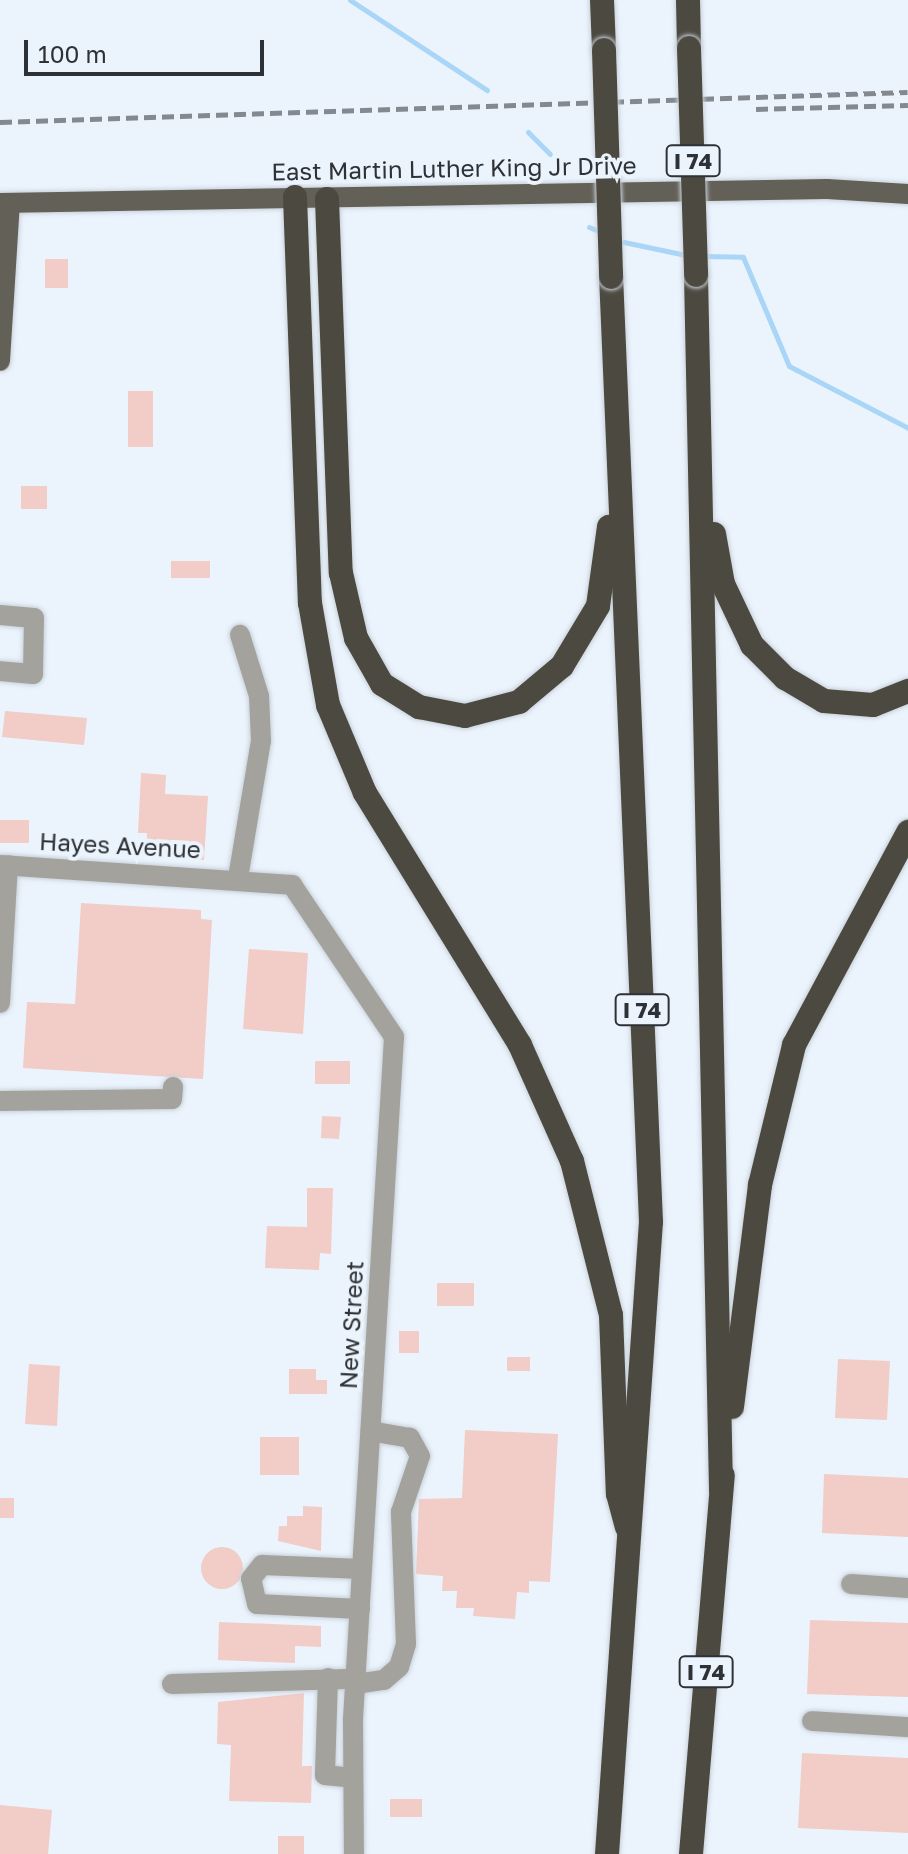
<!DOCTYPE html>
<html>
<head>
<meta charset="utf-8">
<style>
  body { margin:0 }
  #map { position:relative; width:908px; height:1854px; overflow:hidden; background:#ebf4fd; font-family:"Golos Text",sans-serif }
  div>[style] { position:absolute }
  [style*='--x'] { left:calc(var(--x)*1px); top:calc(var(--y)*1px); width:calc(var(--w)*1px); rotate:calc(var(--a)*1deg) }
  .stream>* { height:5px; margin:-2.5px; padding:0 2.5px; transform-origin:2.5px; border-radius:2.5px; background:#a9d5f7 }
  .building>* { inset:0; background:#f2ccc6 }
  .round { border-radius:50% }
  .roads { filter:drop-shadow(0 0 2px #c9d1d9) drop-shadow(0 0 2px #c9d1d9) }
  .minor>* { height:20px; margin:-10px; padding:0 10px; transform-origin:10px; border-radius:10px; background:#a4a29d }
  .major>* { height:20px; margin:-10px; padding:0 10px; transform-origin:10px; border-radius:10px; background:#636058 }
  .highway>* { height:24px; margin:-12px; padding:0 12px; transform-origin:12px; border-radius:12px; background:#4c4940 }
  .rail>* { height:5px; margin-top:-2.5px; transform-origin:0; background:repeating-linear-gradient(90deg,#83898f 0 12px,transparent 0 18px) }
  .bridges { filter:drop-shadow(0 0 2px #c9d1d9) drop-shadow(0 0 2px #c9d1d9) }
  .highway-bridge>* { height:24px; margin:-12px; padding:0 12px; transform-origin:12px; border-radius:12px; background:#4c4940 }
  span { translate:-50% -50%; white-space:nowrap; text-align:center; line-height:1.15; -webkit-text-stroke:8px #ebf4fd; paint-order:stroke }
  .shield-label span { padding:2px 6px; background:#ebf4fd; border:2px solid; border-radius:6px; -webkit-text-stroke-width:0 }
  .shield-label { font-size:22px; color:#2e3135; font-weight:700 }
  .street-label { font-size:24px; color:#2e3135 }
  .scale { position:absolute; left:24px; top:40px; width:240px; height:36px; box-sizing:border-box; border:4px solid #2e3135; border-top:0; padding-left:10px; font-size:24px; line-height:28px; white-space:nowrap; color:#2e3135; -webkit-text-stroke:6px #ebf4fd; paint-order:stroke }
</style>
</head>
<body>
<div id="map">
  <div class="stream">
    <div style="--x:350;--y:0;--w:164;--a:33.3"></div>
    <div style="--x:528;--y:132;--w:31;--a:45"></div>
    <div style="--x:589;--y:227;--w:15;--a:23"></div>
    <div style="--x:619;--y:241;--w:73;--a:11.9"></div>
    <div style="--x:704;--y:256;--w:39;--a:1"></div>
    <div style="--x:743;--y:257;--w:118;--a:67.1"></div>
    <div style="--x:789;--y:366;--w:134;--a:27.5"></div>
  </div>
  <div class="building">
    <div style="clip-path:polygon(45px 259px,68px 259px,68px 288px,45px 288px)"></div>
    <div style="clip-path:polygon(128px 391px,153px 391px,153px 447px,128px 447px)"></div>
    <div style="clip-path:polygon(21px 486px,47px 486px,47px 509px,21px 509px)"></div>
    <div style="clip-path:polygon(171px 561px,210px 561px,210px 578px,171px 578px)"></div>
    <div style="clip-path:polygon(5px 711px,87px 718px,84px 745px,2px 737px)"></div>
    <div style="clip-path:polygon(141px 773px,166px 775px,165px 794px,208px 796px,204px 860px,146px 857px,147px 833px,138px 833px)"></div>
    <div style="clip-path:polygon(0 820px,29px 820px,29px 843px,0 843px)"></div>
    <div style="clip-path:polygon(81px 903px,201px 910px,201px 919px,212px 920px,203px 1079px,23px 1068px,27px 1002px,75px 1004px)"></div>
    <div style="clip-path:polygon(249px 949px,308px 953px,303px 1034px,243px 1029px)"></div>
    <div style="clip-path:polygon(315px 1061px,350px 1061px,350px 1084px,315px 1084px)"></div>
    <div style="clip-path:polygon(322px 1116px,341px 1117px,339px 1139px,321px 1138px)"></div>
    <div style="clip-path:polygon(307px 1188px,333px 1188px,331px 1254px,320px 1253px,319px 1270px,265px 1268px,267px 1226px,307px 1227px)"></div>
    <div style="clip-path:polygon(437px 1283px,474px 1283px,474px 1306px,437px 1306px)"></div>
    <div style="clip-path:polygon(399px 1331px,419px 1331px,419px 1353px,399px 1353px)"></div>
    <div style="clip-path:polygon(507px 1357px,530px 1357px,530px 1371px,507px 1371px)"></div>
    <div style="clip-path:polygon(838px 1359px,890px 1361px,887px 1420px,835px 1418px)"></div>
    <div style="clip-path:polygon(29px 1364px,60px 1366px,57px 1426px,25px 1424px)"></div>
    <div style="clip-path:polygon(289px 1369px,316px 1369px,316px 1380px,327px 1380px,327px 1394px,289px 1394px)"></div>
    <div style="clip-path:polygon(465px 1430px,558px 1434px,550px 1582px,529px 1581px,529px 1593px,517px 1592px,515px 1619px,473px 1616px,474px 1608px,456px 1608px,457px 1591px,442px 1591px,443px 1576px,416px 1574px,419px 1499px,462px 1498px)"></div>
    <div style="clip-path:polygon(260px 1437px,299px 1437px,299px 1475px,260px 1475px)"></div>
    <div style="clip-path:polygon(824px 1474px,908px 1478px,908px 1537px,822px 1533px)"></div>
    <div style="clip-path:polygon(0 1498px,14px 1498px,14px 1518px,0 1518px)"></div>
    <div style="clip-path:polygon(303px 1506px,322px 1507px,321px 1551px,278px 1541px,279px 1526px,287px 1526px,287px 1516px,303px 1516px)"></div>
    <div class="round" style="left:201px;top:1547px;width:42px;height:42px"></div>
    <div style="clip-path:polygon(810px 1620px,908px 1623px,908px 1697px,807px 1694px)"></div>
    <div style="clip-path:polygon(219px 1622px,321px 1626px,321px 1647px,295px 1646px,295px 1663px,218px 1660px)"></div>
    <div style="clip-path:polygon(304px 1693px,302px 1766px,312px 1766px,311px 1803px,229px 1801px,231px 1745px,217px 1744px,218px 1702px)"></div>
    <div style="clip-path:polygon(802px 1753px,908px 1758px,908px 1833px,798px 1828px)"></div>
    <div style="clip-path:polygon(390px 1799px,422px 1799px,422px 1817px,390px 1817px)"></div>
    <div style="clip-path:polygon(0 1805px,52px 1810px,48px 1854px,0 1854px)"></div>
    <div style="clip-path:polygon(278px 1836px,304px 1836px,304px 1854px,278px 1854px)"></div>
  </div>
  <div class="roads">
    <div class="minor">
      <div style="--x:0;--y:615;--w:34;--a:5"></div>
      <div style="--x:34;--y:618;--w:56;--a:91"></div>
      <div style="--x:33;--y:674;--w:33;--a:-175"></div>
      <div style="--x:0;--y:865;--w:293;--a:3.9"></div>
      <div style="--x:292;--y:885;--w:183;--a:56.1"></div>
      <div style="--x:394;--y:1037;--w:684;--a:93.44"></div>
      <div style="--x:353;--y:1720;--w:134;--a:89.6"></div>
      <div style="--x:238;--y:878;--w:139;--a:-80.5"></div>
      <div style="--x:261;--y:741;--w:45;--a:-92.5"></div>
      <div style="--x:259;--y:696;--w:64;--a:-107.3"></div>
      <div style="--x:0;--y:1003;--w:138;--a:-86.7"></div>
      <div style="--x:0;--y:1101;--w:172;--a:-0.7"></div>
      <div style="--x:172;--y:1099;--w:12;--a:-85"></div>
      <div style="--x:851;--y:1584;--w:57;--a:4"></div>
      <div style="--x:360;--y:1609;--w:103;--a:-177.2"></div>
      <div style="--x:257;--y:1604;--w:26;--a:-103"></div>
      <div style="--x:251;--y:1579;--w:18;--a:-52"></div>
      <div style="--x:262;--y:1565;--w:100;--a:2.3"></div>
      <div style="--x:328;--y:1678;--w:97;--a:91.8"></div>
      <div style="--x:325;--y:1775;--w:28;--a:6"></div>
      <div style="--x:172;--y:1684;--w:184;--a:-1.6"></div>
      <div style="--x:355;--y:1684;--w:29;--a:-8"></div>
      <div style="--x:384;--y:1680;--w:20;--a:-41"></div>
      <div style="--x:399;--y:1667;--w:24;--a:-73"></div>
      <div style="--x:406;--y:1644;--w:132;--a:-92.2"></div>
      <div style="--x:401;--y:1512;--w:59;--a:-71.3"></div>
      <div style="--x:420;--y:1456;--w:21;--a:-119"></div>
      <div style="--x:410;--y:1438;--w:40;--a:-170"></div>
      <div style="--x:812;--y:1721;--w:96;--a:3.6"></div>
    </div>
    <div class="major">
      <div style="--x:0;--y:203;--w:827;--a:-0.97"></div>
      <div style="--x:827;--y:189;--w:81;--a:3.5"></div>
      <div style="--x:0;--y:361;--w:158;--a:-86.4"></div>
    </div>
    <div class="highway">
      <div style="--x:602;--y:0;--w:50;--a:87.7"></div>
      <div style="--x:688;--y:0;--w:48;--a:88.8"></div>
      <div style="--x:295;--y:197;--w:406;--a:87.9"></div>
      <div style="--x:310;--y:603;--w:104;--a:80"></div>
      <div style="--x:328;--y:705;--w:95;--a:67.2"></div>
      <div style="--x:365;--y:793;--w:296;--a:58.4"></div>
      <div style="--x:520;--y:1045;--w:127;--a:65.9"></div>
      <div style="--x:572;--y:1161;--w:159;--a:75.8"></div>
      <div style="--x:611;--y:1315;--w:179;--a:87.8"></div>
      <div style="--x:618;--y:1494;--w:34;--a:75"></div>
      <div style="--x:327;--y:199;--w:374;--a:87.9"></div>
      <div style="--x:341;--y:573;--w:67;--a:77"></div>
      <div style="--x:356;--y:638;--w:53;--a:60.5"></div>
      <div style="--x:382;--y:684;--w:44;--a:31.9"></div>
      <div style="--x:419;--y:707;--w:47;--a:11.1"></div>
      <div style="--x:465;--y:716;--w:56;--a:-14.5"></div>
      <div style="--x:519;--y:702;--w:56;--a:-39.9"></div>
      <div style="--x:562;--y:666;--w:70;--a:-59"></div>
      <div style="--x:598;--y:606;--w:80;--a:-82.1"></div>
      <div style="--x:696;--y:275;--w:1215;--a:88.82"></div>
      <div style="--x:714;--y:534;--w:51;--a:79.8"></div>
      <div style="--x:723;--y:584;--w:68;--a:64.6"></div>
      <div style="--x:752;--y:645;--w:47;--a:45"></div>
      <div style="--x:785;--y:678;--w:45;--a:30.5"></div>
      <div style="--x:824;--y:701;--w:49;--a:4.7"></div>
      <div style="--x:873;--y:705;--w:38;--a:-22"></div>
      <div style="--x:732;--y:1407;--w:224;--a:-82.8"></div>
      <div style="--x:760;--y:1185;--w:144;--a:-76.3"></div>
      <div style="--x:794;--y:1045;--w:242;--a:-61.8"></div>
      <div style="--x:607;--y:1854;--w:634;--a:-86.02"></div>
      <div style="--x:651;--y:1222;--w:946;--a:-92.42"></div>
      <div style="--x:691;--y:1854;--w:380;--a:-85.2"></div>
    </div>
  </div>
  <div class="rail">
    <div style="--x:756;--y:109;--w:152;--a:-1.5"></div>
    <div style="--x:0;--y:122;--w:908;--a:-1.89"></div>
  </div>
  <div class="bridges">
    <div class="highway-bridge">
      <div style="--x:689;--y:48;--w:227;--a:88.2"></div>
      <div style="--x:604;--y:50;--w:227;--a:88.2"></div>
    </div>
  </div>
  <div class="shield-label">
    <span style="left:693px;top:161px">I 74</span>
    <span style="left:642px;top:1010px">I 74</span>
    <span style="left:706px;top:1672px">I 74</span>
  </div>
  <div class="street-label">
    <span style="left:454px;top:168px;rotate:-1deg">East Martin Luther King Jr Drive</span>
    <span style="left:120px;top:845px;rotate:3deg">Hayes Avenue</span>
    <span style="left:351px;top:1325px;rotate:-87deg">New Street</span>
  </div>
  <div class="scale">100 m</div>
</div>
</body>
</html>
